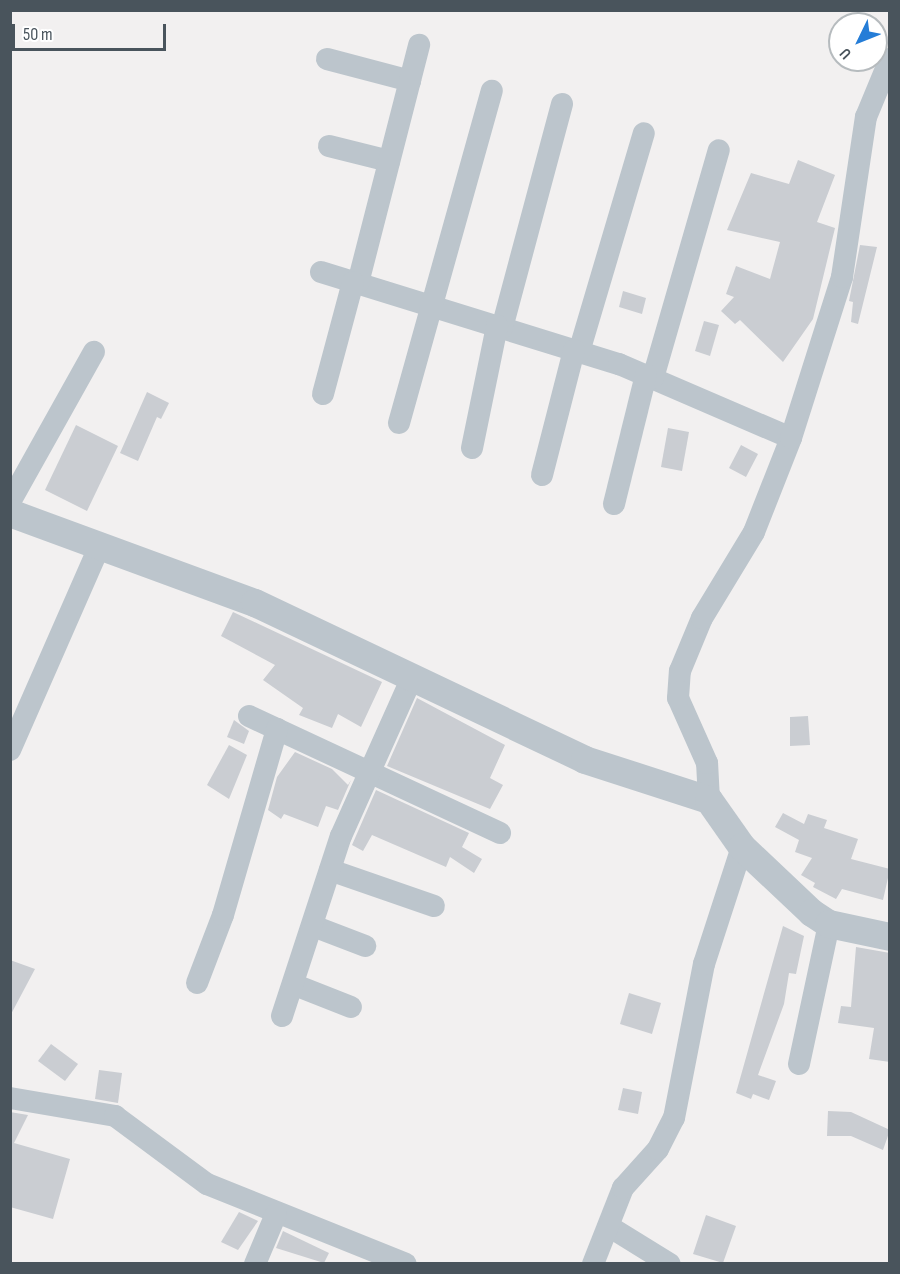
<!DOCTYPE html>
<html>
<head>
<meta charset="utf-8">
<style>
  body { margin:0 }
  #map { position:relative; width:900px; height:1274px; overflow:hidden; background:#f2f0f0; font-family:"Sofia Sans Condensed",sans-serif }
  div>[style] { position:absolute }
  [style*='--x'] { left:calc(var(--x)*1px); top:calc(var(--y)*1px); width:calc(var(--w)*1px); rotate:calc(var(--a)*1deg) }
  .building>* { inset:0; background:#cacdd2 }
  .minor>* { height:22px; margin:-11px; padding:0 11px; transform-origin:11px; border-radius:11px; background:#bcc5cc }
  .tertiary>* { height:28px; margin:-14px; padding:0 14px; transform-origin:14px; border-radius:14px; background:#bcc5cc }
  span { translate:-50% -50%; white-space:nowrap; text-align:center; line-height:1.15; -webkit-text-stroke:6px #fff; paint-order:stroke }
  .frame { position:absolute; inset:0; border:12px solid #49545c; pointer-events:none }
  .north { position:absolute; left:828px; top:12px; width:60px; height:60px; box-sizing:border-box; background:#fff; border:2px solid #b6bbbe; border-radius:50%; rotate:227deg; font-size:16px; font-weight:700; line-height:24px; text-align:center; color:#49545c }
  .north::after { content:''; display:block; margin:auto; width:21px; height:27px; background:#257dd7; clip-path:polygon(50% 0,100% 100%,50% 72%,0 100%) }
  .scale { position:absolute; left:12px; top:24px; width:154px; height:27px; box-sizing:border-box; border:3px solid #49545c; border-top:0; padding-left:8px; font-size:18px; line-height:21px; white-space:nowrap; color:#49545c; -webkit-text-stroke:4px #fff; paint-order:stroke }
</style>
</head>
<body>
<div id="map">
  <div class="building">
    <div style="clip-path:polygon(798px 160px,835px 175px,817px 222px,835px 228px,813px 319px,783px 362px,740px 320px,735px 324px,721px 311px,734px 297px,726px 294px,736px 266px,770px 279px,780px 242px,727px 230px,751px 173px,789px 184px)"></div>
    <div style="clip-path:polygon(860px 245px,877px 247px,858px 324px,851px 322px,853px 302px,849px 301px)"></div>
    <div style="clip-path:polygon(623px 291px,646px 298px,642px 314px,619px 307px)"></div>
    <div style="clip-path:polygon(704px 321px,719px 325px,710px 356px,695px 351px)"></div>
    <div style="clip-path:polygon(147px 392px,169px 403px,161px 419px,157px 417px,138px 461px,120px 453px)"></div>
    <div style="clip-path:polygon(76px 425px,118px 446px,87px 511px,45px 490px)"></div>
    <div style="clip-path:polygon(668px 428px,689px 432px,682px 471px,661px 467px)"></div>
    <div style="clip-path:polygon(741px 445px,758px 454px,746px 477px,729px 468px)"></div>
    <div style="clip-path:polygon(233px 612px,382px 682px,361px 727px,338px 714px,332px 728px,299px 715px,303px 708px,263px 680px,275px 665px,221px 636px)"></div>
    <div style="clip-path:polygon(417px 698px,505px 745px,490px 778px,503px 785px,490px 809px,387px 766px)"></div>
    <div style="clip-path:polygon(808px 716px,810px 745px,790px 746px,790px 717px)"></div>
    <div style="clip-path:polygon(234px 720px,249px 731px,244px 744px,227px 737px)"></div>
    <div style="clip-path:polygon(229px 745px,247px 755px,229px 799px,207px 785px)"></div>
    <div style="clip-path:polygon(295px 752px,332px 769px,348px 785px,351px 780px,338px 810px,326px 806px,318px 827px,284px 814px,281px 819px,268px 810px,277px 777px)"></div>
    <div style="clip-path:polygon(376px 790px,469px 833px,462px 847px,482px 859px,474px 873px,450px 857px,446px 867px,372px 835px,363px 851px,352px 845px)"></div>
    <div style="clip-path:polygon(783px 813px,804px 824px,808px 814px,827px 820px,824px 828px,858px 839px,851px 859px,890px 869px,883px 900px,842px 889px,836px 899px,813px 887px,815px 883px,801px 875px,812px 858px,795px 852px,799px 840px,775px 827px)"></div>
    <div style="clip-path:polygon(783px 926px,804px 936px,796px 974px,789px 973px,784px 1004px,758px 1075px,776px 1081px,769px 1100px,753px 1094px,751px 1099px,736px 1093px)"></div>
    <div style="clip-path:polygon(856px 947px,890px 953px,890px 1062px,869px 1059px,874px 1028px,838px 1023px,841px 1006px,851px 1007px)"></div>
    <div style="clip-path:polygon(10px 960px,35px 969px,10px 1016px)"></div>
    <div style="clip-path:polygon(629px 993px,661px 1003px,652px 1034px,620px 1024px)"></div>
    <div style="clip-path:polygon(51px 1044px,78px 1064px,65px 1081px,38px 1061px)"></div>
    <div style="clip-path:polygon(99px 1070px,122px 1073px,118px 1103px,95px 1099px)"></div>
    <div style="clip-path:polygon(623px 1088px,642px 1092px,638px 1114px,618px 1110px)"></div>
    <div style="clip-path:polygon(828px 1111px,851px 1112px,890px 1130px,883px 1150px,851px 1136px,827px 1136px)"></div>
    <div style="clip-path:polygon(10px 1112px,28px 1115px,14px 1143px,70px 1159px,53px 1219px,10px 1207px)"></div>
    <div style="clip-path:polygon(239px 1212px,258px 1221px,238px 1250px,221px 1242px)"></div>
    <div style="clip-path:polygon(706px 1215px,736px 1226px,723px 1263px,693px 1254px)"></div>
    <div style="clip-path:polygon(283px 1231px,329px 1253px,324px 1263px,276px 1248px)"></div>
  </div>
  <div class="minor">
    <div style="--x:327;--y:59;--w:86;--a:14.8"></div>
    <div style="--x:329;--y:146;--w:62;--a:14"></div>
    <div style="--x:321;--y:272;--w:312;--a:17.2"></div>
    <div style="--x:619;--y:364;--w:187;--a:23.3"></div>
    <div style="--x:358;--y:283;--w:246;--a:-75.6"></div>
    <div style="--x:502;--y:328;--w:232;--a:-75"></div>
    <div style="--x:579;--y:352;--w:228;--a:-73.5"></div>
    <div style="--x:653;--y:378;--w:237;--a:-73.9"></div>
    <div style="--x:323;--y:394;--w:116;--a:-75"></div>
    <div style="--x:399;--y:423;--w:345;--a:-74.4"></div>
    <div style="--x:472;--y:448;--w:125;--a:-78.4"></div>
    <div style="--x:542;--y:475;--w:129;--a:-75.6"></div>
    <div style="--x:10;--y:502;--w:172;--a:-60.8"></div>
    <div style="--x:614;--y:504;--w:133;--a:-76.1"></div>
    <div style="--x:249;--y:716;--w:277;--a:25"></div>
    <div style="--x:10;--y:750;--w:224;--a:-66.3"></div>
    <div style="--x:709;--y:800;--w:37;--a:-93"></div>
    <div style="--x:707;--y:763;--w:71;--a:-114"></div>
    <div style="--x:678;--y:698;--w:27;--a:-86"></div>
    <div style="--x:680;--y:671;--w:57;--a:-67.5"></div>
    <div style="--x:702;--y:618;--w:100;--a:-58.8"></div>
    <div style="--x:754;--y:532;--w:101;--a:-68.5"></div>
    <div style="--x:791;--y:438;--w:169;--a:-72.4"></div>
    <div style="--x:842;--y:277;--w:162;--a:-81.5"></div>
    <div style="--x:866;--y:117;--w:63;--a:-67.5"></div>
    <div style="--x:330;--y:870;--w:110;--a:19.1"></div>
    <div style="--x:313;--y:926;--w:56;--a:21"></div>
    <div style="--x:197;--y:983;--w:73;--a:-69.1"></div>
    <div style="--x:223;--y:915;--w:194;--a:-73.8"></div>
    <div style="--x:295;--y:985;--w:60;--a:21.4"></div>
    <div style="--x:282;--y:1016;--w:189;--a:-71.9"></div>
    <div style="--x:341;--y:836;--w:174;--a:-65.9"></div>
    <div style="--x:799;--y:1064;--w:143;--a:-77.9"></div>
    <div style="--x:10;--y:1098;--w:107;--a:9.7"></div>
    <div style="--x:115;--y:1116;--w:114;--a:36.5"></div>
    <div style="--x:207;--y:1184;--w:214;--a:21.9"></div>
    <div style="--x:610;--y:1227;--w:70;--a:31.7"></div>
    <div style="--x:255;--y:1264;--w:54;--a:-67.2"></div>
    <div style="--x:593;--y:1264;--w:82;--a:-68.5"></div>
    <div style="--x:623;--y:1188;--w:52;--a:-48.1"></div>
    <div style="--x:658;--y:1149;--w:35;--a:-63"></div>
    <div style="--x:674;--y:1118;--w:157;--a:-79"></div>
    <div style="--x:704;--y:964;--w:123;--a:-72"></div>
  </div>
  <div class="tertiary">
    <div style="--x:10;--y:513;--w:261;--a:20.2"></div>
    <div style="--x:255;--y:603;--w:365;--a:25.4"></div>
    <div style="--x:585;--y:760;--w:130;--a:17.9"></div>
    <div style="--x:709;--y:800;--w:57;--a:54.9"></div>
    <div style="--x:742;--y:847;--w:96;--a:43.3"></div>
    <div style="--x:812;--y:913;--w:20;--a:33"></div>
    <div style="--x:829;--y:924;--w:62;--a:12"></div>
  </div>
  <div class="frame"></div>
  <div class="north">U</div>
  <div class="scale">50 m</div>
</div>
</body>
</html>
